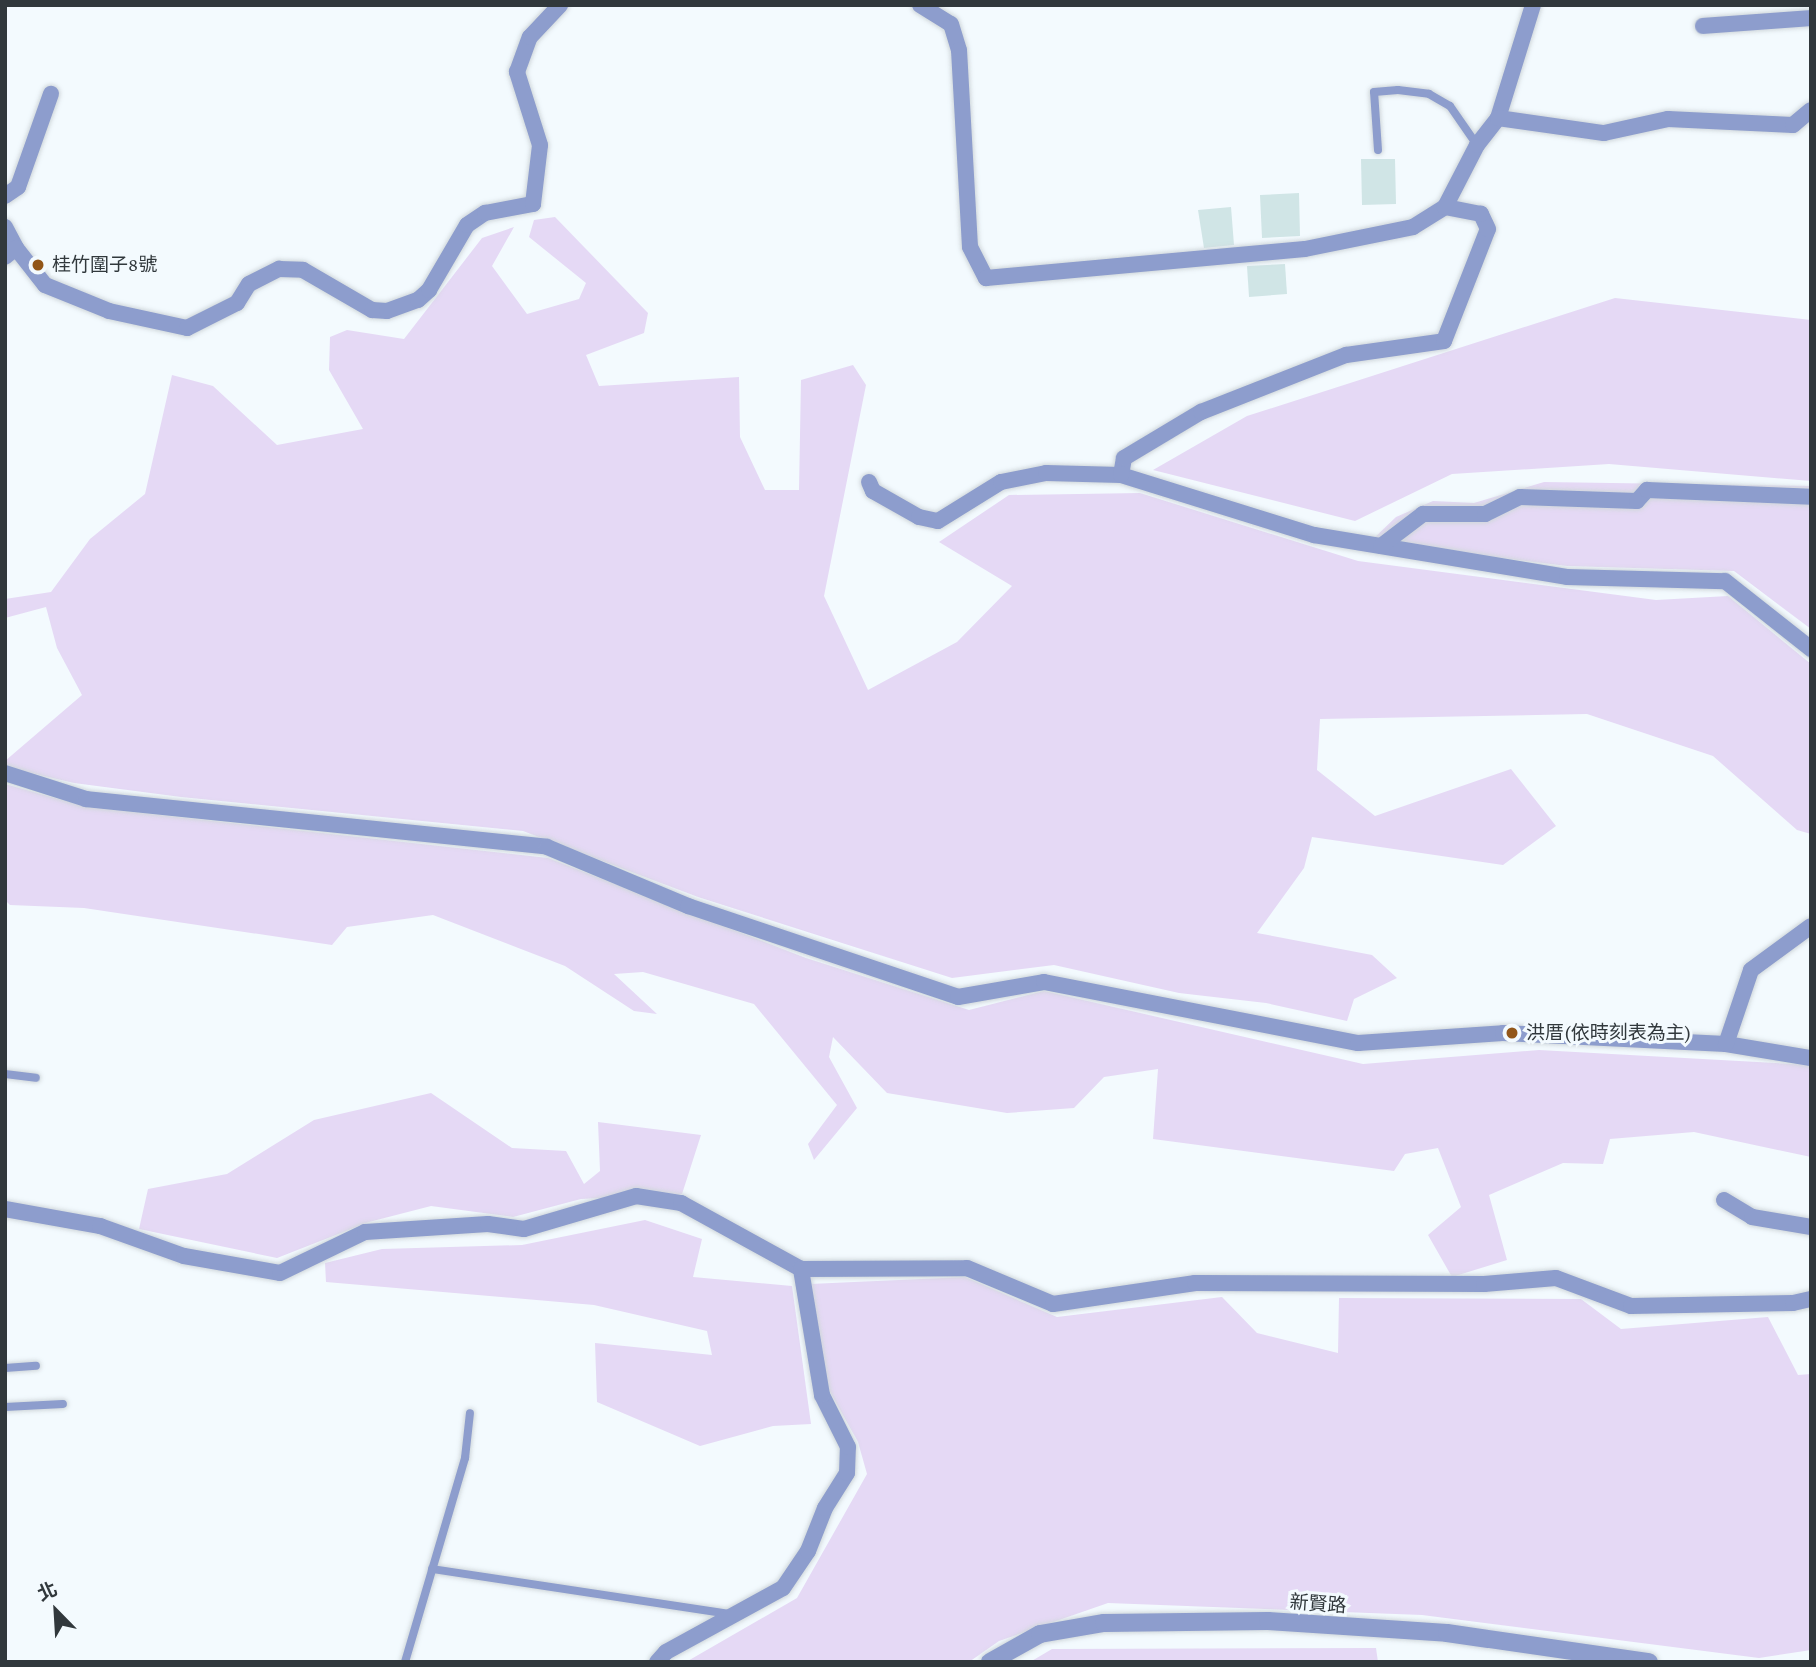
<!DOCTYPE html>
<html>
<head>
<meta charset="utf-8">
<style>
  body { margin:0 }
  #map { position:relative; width:1816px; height:1667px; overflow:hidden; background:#f3fafe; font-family:"Crimson Pro","Noto Sans TC",serif }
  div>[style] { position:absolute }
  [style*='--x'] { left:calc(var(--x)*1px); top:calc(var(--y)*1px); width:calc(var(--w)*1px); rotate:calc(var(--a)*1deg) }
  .green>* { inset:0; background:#e5d9f5 }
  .building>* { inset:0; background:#d0e5e6 }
  .roads { filter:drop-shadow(0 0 2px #d0d7db) drop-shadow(0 0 2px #d0d7db) }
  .service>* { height:8px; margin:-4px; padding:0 4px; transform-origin:4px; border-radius:4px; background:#8d9dcd }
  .minor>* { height:16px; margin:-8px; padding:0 8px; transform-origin:8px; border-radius:8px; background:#8d9dcd }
  .tertiary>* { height:18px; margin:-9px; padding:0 9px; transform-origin:9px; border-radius:9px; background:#8d9dcd }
  .dots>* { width:19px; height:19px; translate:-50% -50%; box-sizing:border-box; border:4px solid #f3fafe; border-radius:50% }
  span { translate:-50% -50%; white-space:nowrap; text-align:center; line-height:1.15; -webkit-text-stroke:6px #f3fafe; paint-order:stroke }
  .poi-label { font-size:19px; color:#31383c }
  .left { translate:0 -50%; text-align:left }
  .street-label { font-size:19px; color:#31383c }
  .frame { position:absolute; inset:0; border:7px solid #31383c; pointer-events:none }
  .north { position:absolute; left:21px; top:1576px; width:70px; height:70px; -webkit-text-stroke:5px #f3fafe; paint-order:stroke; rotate:336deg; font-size:19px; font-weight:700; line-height:28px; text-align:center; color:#31383c }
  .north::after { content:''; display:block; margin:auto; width:24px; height:32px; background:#31383c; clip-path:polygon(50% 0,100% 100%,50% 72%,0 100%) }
</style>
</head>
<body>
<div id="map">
  <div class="green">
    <div style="clip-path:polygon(555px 217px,648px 313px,644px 333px,586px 355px,599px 386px,739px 377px,740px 437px,765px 490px,799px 490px,801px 380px,853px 365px,866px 385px,824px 596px,868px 690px,957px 642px,1012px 586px,939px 542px,1009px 495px,1140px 493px,1358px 561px,1656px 600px,1728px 596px,1811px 664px,1811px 834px,1797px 830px,1713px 756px,1587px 714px,1320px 719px,1317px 770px,1375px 816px,1511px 769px,1556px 826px,1503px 865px,1312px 837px,1304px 868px,1257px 933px,1372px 955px,1397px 978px,1354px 999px,1347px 1021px,1266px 1003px,1179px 993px,1054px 965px,952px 978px,698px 897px,523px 831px,181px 797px,74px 783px,5px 767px,5px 761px,82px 695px,57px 648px,46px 607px,5px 618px,5px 599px,51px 592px,90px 539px,145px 494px,172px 375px,213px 386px,277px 445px,363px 429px,329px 370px,330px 337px,347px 330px,404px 339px,482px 238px,514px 227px,492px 266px,527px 314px,579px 299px,586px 283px,529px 237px,534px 220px)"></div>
    <div style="clip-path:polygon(1615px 298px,1811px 320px,1811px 481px,1609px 464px,1452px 474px,1355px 521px,1153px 470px,1247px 416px)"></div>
    <div style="clip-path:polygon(1544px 482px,1811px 486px,1811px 629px,1734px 571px,1567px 566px,1370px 542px,1396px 517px,1433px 501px,1474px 503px)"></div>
    <div style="clip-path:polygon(5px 784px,87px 807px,548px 858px,806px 958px,969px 1010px,1044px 991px,1363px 1064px,1539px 1050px,1811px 1065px,1811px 1157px,1694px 1132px,1610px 1139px,1603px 1164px,1563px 1163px,1489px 1195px,1507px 1260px,1452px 1277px,1428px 1235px,1461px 1207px,1438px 1148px,1405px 1154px,1394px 1171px,1153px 1139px,1158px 1069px,1104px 1077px,1074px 1108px,1007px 1113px,887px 1093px,833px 1037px,829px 1057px,857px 1108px,814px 1160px,808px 1144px,837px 1105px,754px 1004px,643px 972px,614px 974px,657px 1014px,634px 1011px,565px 966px,433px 915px,347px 927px,332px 945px,84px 908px,10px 905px,5px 900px)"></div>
    <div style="clip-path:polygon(431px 1093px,512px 1148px,566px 1151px,584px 1184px,600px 1171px,598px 1122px,701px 1135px,682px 1194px,581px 1199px,513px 1217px,431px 1206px,369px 1222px,277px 1258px,139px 1229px,148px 1189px,227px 1174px,314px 1120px)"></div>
    <div style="clip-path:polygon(645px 1220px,702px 1239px,693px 1277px,792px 1286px,811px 1424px,773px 1426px,700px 1446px,597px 1402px,595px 1343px,712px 1355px,707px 1331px,594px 1305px,326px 1282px,325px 1263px,382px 1249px,522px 1245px)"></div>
    <div style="clip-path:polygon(965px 1277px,1057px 1317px,1222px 1297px,1257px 1333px,1338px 1353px,1339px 1298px,1581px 1299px,1621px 1329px,1768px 1317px,1798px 1375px,1811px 1374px,1811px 1650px,1759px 1658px,1422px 1615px,1108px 1603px,999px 1641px,969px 1662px,686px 1662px,797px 1598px,867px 1474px,858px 1442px,829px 1390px,810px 1284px)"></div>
    <div style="clip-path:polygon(1376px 1648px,1378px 1662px,1030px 1662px,1052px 1649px)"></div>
  </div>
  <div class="building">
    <div style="clip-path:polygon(1361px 159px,1395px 159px,1396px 204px,1362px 205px)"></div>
    <div style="clip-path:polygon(1299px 193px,1300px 236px,1262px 238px,1260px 195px)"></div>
    <div style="clip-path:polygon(1231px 207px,1234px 245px,1204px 248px,1198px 210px)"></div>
    <div style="clip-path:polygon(1285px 264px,1287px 294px,1249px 297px,1247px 266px)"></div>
  </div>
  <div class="roads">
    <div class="service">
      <div style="--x:1378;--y:150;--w:58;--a:-93.9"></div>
      <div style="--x:1374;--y:92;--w:24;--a:-5"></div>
      <div style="--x:1398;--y:90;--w:31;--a:7"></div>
      <div style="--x:1429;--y:94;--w:24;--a:30"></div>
      <div style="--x:1450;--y:106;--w:47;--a:55.3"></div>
      <div style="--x:5;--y:1074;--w:31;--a:7"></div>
      <div style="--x:5;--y:1368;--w:31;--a:-4"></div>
      <div style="--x:5;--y:1407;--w:58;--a:-3"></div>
      <div style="--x:432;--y:1569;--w:302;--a:8.6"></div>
      <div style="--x:405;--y:1662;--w:213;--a:-73.6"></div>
      <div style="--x:465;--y:1458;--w:45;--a:-83.7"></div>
    </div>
    <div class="minor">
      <div style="--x:920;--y:5;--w:36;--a:32"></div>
      <div style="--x:951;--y:24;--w:27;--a:73"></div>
      <div style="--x:959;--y:50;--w:197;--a:86.8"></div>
      <div style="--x:970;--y:247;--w:35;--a:63"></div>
      <div style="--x:986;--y:278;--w:320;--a:-5.2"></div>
      <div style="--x:1305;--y:249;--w:110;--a:-11.5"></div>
      <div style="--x:1413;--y:227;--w:38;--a:-32"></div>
      <div style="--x:1445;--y:207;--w:70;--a:-62.7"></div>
      <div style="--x:1477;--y:145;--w:34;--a:-52"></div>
      <div style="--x:1498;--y:118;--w:118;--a:-72.8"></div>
      <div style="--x:1703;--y:26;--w:108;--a:-4.2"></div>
      <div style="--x:1498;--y:118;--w:107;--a:8.1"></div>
      <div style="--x:1604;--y:133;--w:66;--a:-12.3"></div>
      <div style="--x:1668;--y:119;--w:125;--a:2.7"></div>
      <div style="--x:1793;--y:125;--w:23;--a:-40"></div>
      <div style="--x:5;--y:196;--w:16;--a:-35"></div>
      <div style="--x:18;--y:187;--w:99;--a:-70.5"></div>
      <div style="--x:5;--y:227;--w:24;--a:62"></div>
      <div style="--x:16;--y:248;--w:14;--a:141"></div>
      <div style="--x:16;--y:248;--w:47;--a:51.9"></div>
      <div style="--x:45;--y:285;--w:69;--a:22.1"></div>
      <div style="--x:109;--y:311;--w:80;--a:12.3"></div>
      <div style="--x:187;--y:328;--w:56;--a:-26.6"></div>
      <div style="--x:237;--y:303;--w:22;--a:-58"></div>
      <div style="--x:249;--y:284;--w:34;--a:-27"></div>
      <div style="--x:279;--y:269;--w:24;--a:2"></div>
      <div style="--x:303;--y:270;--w:80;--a:30.1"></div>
      <div style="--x:372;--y:310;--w:15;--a:4"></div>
      <div style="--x:387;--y:311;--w:33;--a:-20"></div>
      <div style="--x:418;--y:300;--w:15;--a:-42"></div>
      <div style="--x:429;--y:290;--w:75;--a:-59.7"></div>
      <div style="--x:467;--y:225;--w:22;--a:-34"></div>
      <div style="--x:485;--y:213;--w:49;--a:-10.6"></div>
      <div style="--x:533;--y:204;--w:59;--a:-83.2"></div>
      <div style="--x:540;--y:145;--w:77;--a:-107.5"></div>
      <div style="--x:517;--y:72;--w:37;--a:-70"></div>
      <div style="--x:530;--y:37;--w:44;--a:-46.8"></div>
      <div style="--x:1121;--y:475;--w:202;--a:17.3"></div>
      <div style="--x:1314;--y:535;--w:256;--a:9.4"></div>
      <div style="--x:1567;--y:577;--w:158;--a:1.5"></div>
      <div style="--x:1725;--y:581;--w:110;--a:38.3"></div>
      <div style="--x:869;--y:482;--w:10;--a:66"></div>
      <div style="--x:873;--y:491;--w:53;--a:29.5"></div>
      <div style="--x:919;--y:517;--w:19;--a:12"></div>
      <div style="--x:938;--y:521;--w:74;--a:-31.8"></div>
      <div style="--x:1001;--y:482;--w:46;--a:-11.3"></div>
      <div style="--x:1046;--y:473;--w:75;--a:1.5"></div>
      <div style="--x:1121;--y:475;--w:17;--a:-80"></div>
      <div style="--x:1124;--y:458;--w:90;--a:-30.9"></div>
      <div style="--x:1201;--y:412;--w:156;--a:-21.5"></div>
      <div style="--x:1346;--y:355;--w:99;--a:-8.1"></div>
      <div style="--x:1444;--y:341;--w:120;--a:-68.6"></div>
      <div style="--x:1488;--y:229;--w:17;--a:-115"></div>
      <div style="--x:1481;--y:214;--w:37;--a:-169"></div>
      <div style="--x:1381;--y:546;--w:53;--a:-37.3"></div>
      <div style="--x:1423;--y:514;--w:62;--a:0"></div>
      <div style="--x:1485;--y:514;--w:39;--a:-26"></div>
      <div style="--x:1520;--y:497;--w:117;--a:2"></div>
      <div style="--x:1637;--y:501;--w:15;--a:-48"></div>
      <div style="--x:1647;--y:490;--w:164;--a:2.4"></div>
      <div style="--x:5;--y:773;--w:85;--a:17.8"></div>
      <div style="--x:86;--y:799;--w:463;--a:5.9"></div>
      <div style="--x:547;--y:847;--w:153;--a:22.7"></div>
      <div style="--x:688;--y:906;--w:285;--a:18.6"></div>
      <div style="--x:958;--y:997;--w:87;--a:-9.9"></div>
      <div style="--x:1044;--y:982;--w:320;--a:11"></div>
      <div style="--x:1358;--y:1043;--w:145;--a:-3.9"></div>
      <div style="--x:1503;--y:1033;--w:223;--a:2.8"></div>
      <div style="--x:1726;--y:1044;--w:86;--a:9.4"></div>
      <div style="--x:1726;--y:1044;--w:78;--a:-71.3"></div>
      <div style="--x:1751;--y:970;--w:74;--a:-36.3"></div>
      <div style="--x:1724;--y:1200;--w:33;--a:31"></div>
      <div style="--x:1752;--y:1217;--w:60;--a:9.6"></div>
      <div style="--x:5;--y:1209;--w:97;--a:10.1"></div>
      <div style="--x:100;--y:1226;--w:89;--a:19.7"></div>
      <div style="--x:184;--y:1256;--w:97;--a:10"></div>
      <div style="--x:280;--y:1273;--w:94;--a:-25.8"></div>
      <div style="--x:365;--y:1232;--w:123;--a:-3.7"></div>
      <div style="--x:488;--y:1224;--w:36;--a:8"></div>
      <div style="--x:524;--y:1229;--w:117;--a:-16.4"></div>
      <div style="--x:636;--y:1196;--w:46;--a:8.8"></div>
      <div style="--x:681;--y:1203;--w:137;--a:28.8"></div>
      <div style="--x:657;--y:1662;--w:13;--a:-48"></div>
      <div style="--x:666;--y:1652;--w:133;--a:-28.7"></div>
      <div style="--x:783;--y:1588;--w:45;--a:-56"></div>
      <div style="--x:808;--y:1551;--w:46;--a:-68.4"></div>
      <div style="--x:825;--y:1508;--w:41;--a:-57.8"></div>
      <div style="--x:847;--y:1473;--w:26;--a:-88"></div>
      <div style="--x:848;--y:1447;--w:58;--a:-116.6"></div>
      <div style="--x:822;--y:1395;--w:128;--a:-99.5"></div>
      <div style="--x:801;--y:1269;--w:166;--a:-0.3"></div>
      <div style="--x:967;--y:1268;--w:93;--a:22.7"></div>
      <div style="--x:1053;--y:1304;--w:144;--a:-8.4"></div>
      <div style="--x:1195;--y:1283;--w:289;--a:0.2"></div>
      <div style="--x:1484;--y:1284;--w:72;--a:-4.8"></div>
      <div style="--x:1556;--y:1278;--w:80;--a:20.5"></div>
      <div style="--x:1631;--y:1306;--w:162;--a:-1.1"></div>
      <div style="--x:1793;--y:1303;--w:18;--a:-13"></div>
    </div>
    <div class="tertiary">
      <div style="--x:990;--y:1662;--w:57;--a:-29.2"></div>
      <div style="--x:1040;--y:1634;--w:65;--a:-9.8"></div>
      <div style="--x:1104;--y:1623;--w:164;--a:-0.7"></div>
      <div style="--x:1268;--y:1621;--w:179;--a:3.8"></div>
      <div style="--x:1447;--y:1633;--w:204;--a:8.2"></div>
    </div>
  </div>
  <div class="dots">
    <div style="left:38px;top:265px;background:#925618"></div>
    <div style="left:1512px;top:1033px;background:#925618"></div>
  </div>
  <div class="poi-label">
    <span class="left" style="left:52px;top:265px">桂竹圍子8號</span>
    <span class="left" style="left:1526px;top:1033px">洪厝(依時刻表為主)</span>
  </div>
  <div class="street-label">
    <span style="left:1318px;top:1604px;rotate:4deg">新賢路</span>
  </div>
  <div class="frame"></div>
  <div class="north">北</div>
</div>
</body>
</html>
